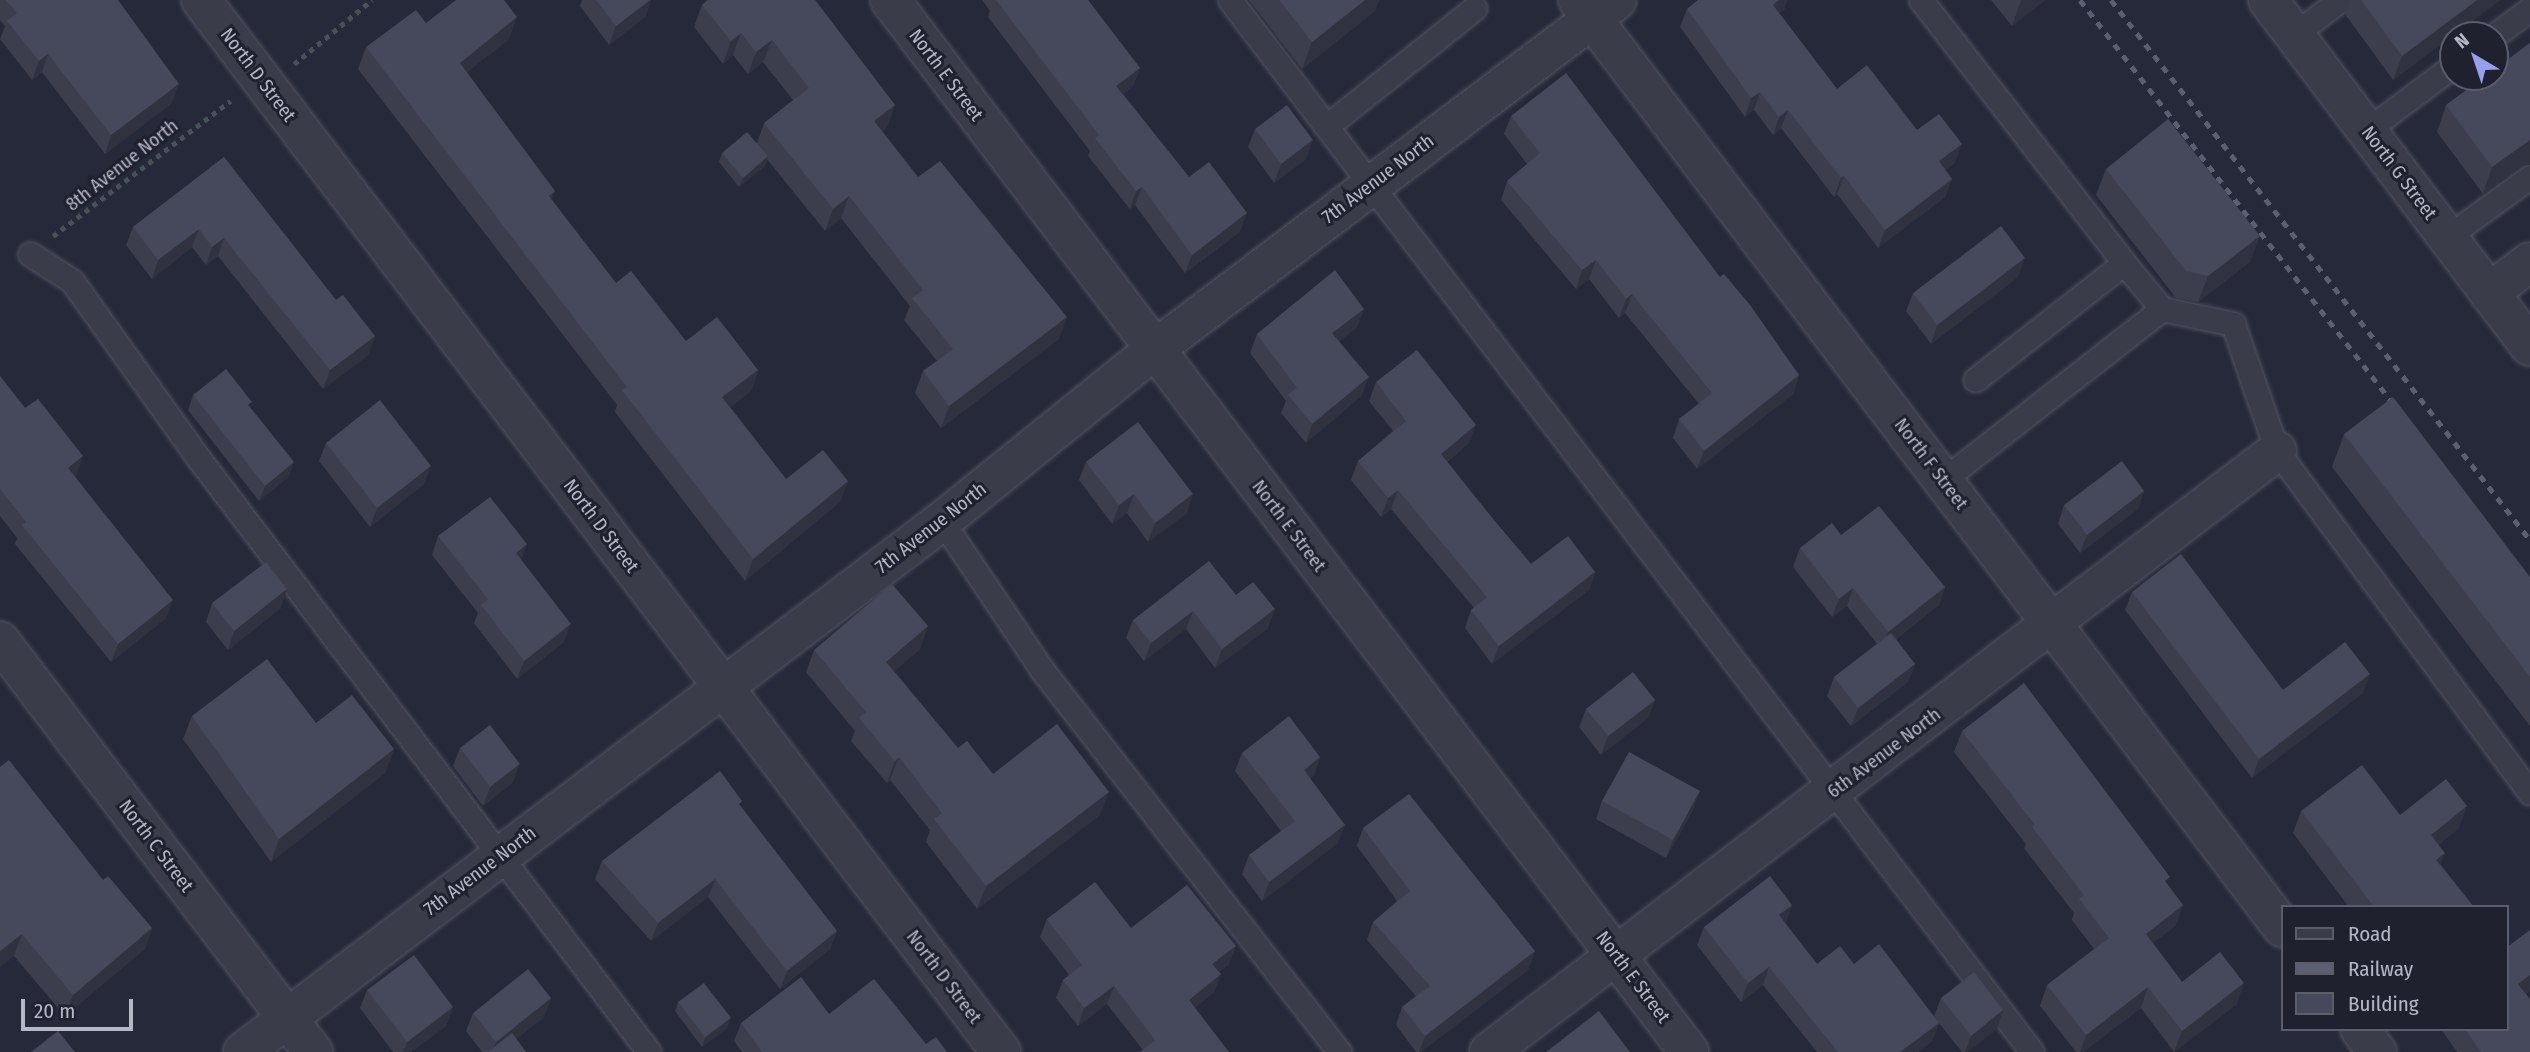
<!DOCTYPE html>
<html>
<head>
<meta charset="utf-8">
<style>
  body { margin:0 }
  #map { position:relative; width:2530px; height:1052px; overflow:hidden; background:#26293a; font-family:"Fira Sans Condensed",sans-serif }
  div>[style] { position:absolute }
  [style*='--x'] { left:calc(var(--x)*1px); top:calc(var(--y)*1px); width:calc(var(--w)*1px); rotate:calc(var(--a)*1deg) }
  .path>* { height:4.5px; margin-top:-2.25px; transform-origin:0; background:repeating-linear-gradient(90deg,#465158 0 5px,transparent 0 10px) }
  .roads { filter:drop-shadow(0 0 2px #525462) drop-shadow(0 0 2px #525462) }
  .service>* { height:23px; margin:-11.5px; padding:0 11.5px; transform-origin:11.5px; border-radius:11.5px; background:#3a3c4a }
  .minor>* { height:38px; margin:-19px; padding:0 19px; transform-origin:19px; border-radius:19px; background:#3a3c4a }
  .rail>* { height:5px; margin-top:-2.5px; transform-origin:0; background:repeating-linear-gradient(90deg,#5c5f71 0 7px,transparent 0 14px) }
  .wall>* { inset:0; background:#3c3e4e }
  .shaded-wall>* { inset:0; background:#313240 }
  .building>* { inset:0; background:#46485b }
  span { translate:-50% -50%; white-space:nowrap; text-align:center; line-height:1.15; -webkit-text-stroke:6px #1f212f; paint-order:stroke }
  .street-label { font-size:19px; color:#b5b7c6 }
  .legend { position:absolute; left:2281px; top:905px; width:228px; height:126px; box-sizing:border-box; background:#1f212f; border:2px solid #5b5d6b; margin:0; padding:9px 12px; list-style:none; font-size:21px; color:#b5b7c6 }
  .legend li { display:flex; align-items:center; gap:14px; height:35px }
  .legend b { width:35px; border:2px solid #5b5d6b }
  .north { position:absolute; left:2439px; top:21px; width:70px; height:70px; box-sizing:border-box; background:#1f212f; border:2px solid #5b5d6b; border-radius:50%; rotate:321deg; font-size:19px; font-weight:700; line-height:28px; text-align:center; color:#b5b7c6 }
  .north::after { content:''; display:block; margin:auto; width:24px; height:32px; background:#959feb; clip-path:polygon(50% 0,100% 100%,50% 72%,0 100%) }
  .scale { position:absolute; left:21px; top:999px; width:112px; height:32px; box-sizing:border-box; border:4px solid #b5b7c6; border-top:0; padding-left:9px; font-size:21px; line-height:24px; white-space:nowrap; color:#b5b7c6; -webkit-text-stroke:5px #1f212f; paint-order:stroke }
</style>
</head>
<body>
<div id="map">
  <div class="path">
    <div style="--x:294;--y:64;--w:101;--a:-39.4"></div>
    <div style="--x:53;--y:236;--w:223;--a:-37.3"></div>
  </div>
  <div class="roads">
    <div class="service">
      <div style="--x:1230;--y:0;--w:1323;--a:52.68"></div>
      <div style="--x:1921;--y:0;--w:332;--a:52.3"></div>
      <div style="--x:2295;--y:34;--w:56;--a:-37.1"></div>
      <div style="--x:2495;--y:35;--w:44;--a:-36.6"></div>
      <div style="--x:1327;--y:126;--w:189;--a:-38.6"></div>
      <div style="--x:2366;--y:131;--w:109;--a:-36.8"></div>
      <div style="--x:2447;--y:237;--w:102;--a:-35.9"></div>
      <div style="--x:30;--y:254;--w:50;--a:32.7"></div>
      <div style="--x:72;--y:281;--w:214;--a:54.5"></div>
      <div style="--x:196;--y:455;--w:749;--a:52.81"></div>
      <div style="--x:2162;--y:309;--w:73;--a:11.9"></div>
      <div style="--x:2233;--y:324;--w:134;--a:70.9"></div>
      <div style="--x:2277;--y:451;--w:425;--a:53.5"></div>
      <div style="--x:1943;--y:480;--w:278;--a:-38"></div>
      <div style="--x:2162;--y:309;--w:60;--a:-129.6"></div>
      <div style="--x:2124;--y:263;--w:189;--a:141.9"></div>
      <div style="--x:942;--y:521;--w:179;--a:56.1"></div>
      <div style="--x:1042;--y:670;--w:484;--a:52.1"></div>
    </div>
    <div class="minor">
      <div style="--x:201;--y:0;--w:1322;--a:52.75"></div>
      <div style="--x:890;--y:0;--w:1321;--a:52.78"></div>
      <div style="--x:1578;--y:0;--w:1165;--a:52.78"></div>
      <div style="--x:2268;--y:0;--w:434;--a:52.9"></div>
      <div style="--x:2489;--y:293;--w:51;--a:-37.1"></div>
      <div style="--x:0;--y:641;--w:517;--a:52.71"></div>
      <div style="--x:2360;--y:1029;--w:29;--a:54"></div>
      <div style="--x:243;--y:1052;--w:878;--a:-37.22"></div>
      <div style="--x:942;--y:521;--w:272;--a:-38.9"></div>
      <div style="--x:1154;--y:350;--w:580;--a:-37.09"></div>
      <div style="--x:1489;--y:1052;--w:991;--a:-37.33"></div>
    </div>
  </div>
  <div class="rail">
    <div style="--x:2080;--y:0;--w:525;--a:52.19"></div>
    <div style="--x:2111;--y:0;--w:683;--a:52.19"></div>
  </div>
  <div class="wall">
    <div style="clip-path:polygon(0 0,118px 0,172px 103px,105px 154px,42px 72px,32px 80px,0 39px,5px 26px,0 20px)"></div>
    <div style="clip-path:polygon(582px 0,651px 0,645px 17px,609px 45px,580px 6px)"></div>
    <div style="clip-path:polygon(706px 0,815px 0,895px 105px,887px 127px,882px 131px,918px 177px,1059px 339px,941px 428px,915px 393px,923px 371px,937px 361px,904px 320px,910px 306px,841px 218px,825px 231px,767px 159px,765px 166px,739px 187px,719px 162px,722px 153px,757px 143px,764px 123px,793px 100px,763px 62px,748px 74px,733px 55px,723px 64px,694px 27px,702px 5px,707px 1px)"></div>
    <div style="clip-path:polygon(982px 0,1088px 0,1140px 68px,1133px 86px,1123px 94px,1189px 177px,1240px 232px,1185px 273px,1135px 205px,1130px 209px,1088px 156px,1090px 151px,988px 17px,990px 11px)"></div>
    <div style="clip-path:polygon(1249px 0,1379px 0,1375px 11px,1302px 69px)"></div>
    <div style="clip-path:polygon(1698px 0,1787px 0,1784px 10px,1779px 13px,1837px 89px,1917px 130px,1955px 163px,1945px 170px,1952px 179px,1945px 197px,1878px 248px,1837px 194px,1834px 197px,1781px 128px,1773px 135px,1754px 110px,1745px 117px,1680px 27px,1687px 9px)"></div>
    <div style="clip-path:polygon(1991px 0,2045px 0,2012px 26px)"></div>
    <div style="clip-path:polygon(2350px 0,2500px 0,2393px 80px,2345px 14px)"></div>
    <div style="clip-path:polygon(426px 23px,509px 39px,467px 72px,552px 201px,616px 283px,686px 341px,758px 370px,751px 391px,730px 407px,786px 479px,848px 481px,840px 502px,745px 581px,615px 412px,617px 405px,358px 69px,366px 47px)"></div>
    <div style="clip-path:polygon(2530px 43px,2530px 165px,2522px 165px,2483px 194px,2437px 132px,2446px 105px)"></div>
    <div style="clip-path:polygon(1511px 116px,1720px 277px,1799px 375px,1793px 394px,1697px 469px,1673px 438px,1679px 419px,1699px 404px,1625px 313px,1619px 318px,1589px 279px,1576px 289px,1501px 200px,1507px 181px,1527px 164px,1504px 134px)"></div>
    <div style="clip-path:polygon(1255px 129px,1306px 159px,1274px 183px,1248px 147px)"></div>
    <div style="clip-path:polygon(224px 157px,336px 300px,375px 336px,368px 355px,323px 389px,218px 256px,206px 265px,192px 247px,152px 279px,126px 245px,133px 227px)"></div>
    <div style="clip-path:polygon(2106px 169px,2250px 262px,2198px 302px,2176px 298px,2096px 195px)"></div>
    <div style="clip-path:polygon(2018px 277px,1931px 344px,1906px 311px,1913px 293px)"></div>
    <div style="clip-path:polygon(1364px 309px,1357px 327px,1339px 341px,1362px 395px,1306px 443px,1281px 413px,1286px 401px,1250px 353px,1257px 334px)"></div>
    <div style="clip-path:polygon(0 376px,77px 475px,75px 476px,166px 618px,111px 662px,15px 544px,17px 538px,0 516px)"></div>
    <div style="clip-path:polygon(1376px 382px,1469px 443px,1447px 462px,1493px 519px,1531px 564px,1595px 572px,1589px 590px,1492px 664px,1465px 628px,1471px 610px,1474px 608px,1391px 509px,1381px 517px,1351px 480px,1358px 461px,1393px 431px,1369px 401px)"></div>
    <div style="clip-path:polygon(193px 395px,250px 407px,294px 462px,288px 477px,259px 501px,188px 410px)"></div>
    <div style="clip-path:polygon(2344px 434px,2530px 577px,2530px 726px,2332px 467px)"></div>
    <div style="clip-path:polygon(326px 443px,424px 484px,370px 527px,319px 461px)"></div>
    <div style="clip-path:polygon(1086px 462px,1187px 513px,1148px 542px,1127px 513px,1112px 524px,1079px 480px)"></div>
    <div style="clip-path:polygon(2144px 491px,2138px 509px,2080px 553px,2058px 524px,2064px 505px)"></div>
    <div style="clip-path:polygon(1841px 535px,1945px 587px,1939px 605px,1896px 639px,1915px 664px,1908px 682px,1851px 726px,1827px 696px,1834px 677px,1877px 644px,1847px 606px,1832px 617px,1793px 567px,1800px 548px)"></div>
    <div style="clip-path:polygon(438px 536px,527px 544px,521px 559px,564px 642px,517px 679px,474px 623px,478px 613px,432px 555px)"></div>
    <div style="clip-path:polygon(2132px 592px,2283px 690px,2363px 693px,2252px 778px,2125px 610px)"></div>
    <div style="clip-path:polygon(1236px 595px,1268px 628px,1215px 668px,1186px 629px,1144px 661px,1126px 638px,1133px 620px)"></div>
    <div style="clip-path:polygon(212px 603px,281px 608px,228px 650px,206px 622px)"></div>
    <div style="clip-path:polygon(928px 626px,920px 649px,894px 671px,958px 748px,993px 774px,1100px 815px,977px 909px,926px 842px,930px 830px,890px 780px,887px 783px,851px 741px,855px 731px,806px 672px,814px 650px)"></div>
    <div style="clip-path:polygon(1655px 700px,1648px 718px,1601px 755px,1579px 727px,1586px 709px)"></div>
    <div style="clip-path:polygon(192px 716px,316px 723px,394px 749px,385px 773px,271px 862px,183px 739px)"></div>
    <div style="clip-path:polygon(1962px 731px,2167px 884px,2183px 905px,2175px 926px,2153px 943px,2182px 982px,2237px 1004px,2174px 1052px,2141px 1008px,2083px 1052px,2076px 1052px,2040px 1006px,2047px 985px,2094px 949px,2072px 920px,2074px 913px,2024px 848px,2026px 844px,1954px 752px)"></div>
    <div style="clip-path:polygon(460px 748px,513px 782px,483px 806px,453px 766px)"></div>
    <div style="clip-path:polygon(1242px 753px,1320px 757px,1314px 775px,1310px 778px,1338px 843px,1262px 901px,1242px 874px,1249px 855px,1281px 831px,1235px 771px)"></div>
    <div style="clip-path:polygon(0 767px,103px 880px,152px 928px,145px 949px,65px 1016px,14px 956px,0 967px)"></div>
    <div style="clip-path:polygon(1602px 801px,1693px 810px,1666px 858px,1596px 819px)"></div>
    <div style="clip-path:polygon(740px 806px,837px 931px,830px 949px,780px 989px,708px 897px,651px 941px,595px 879px,602px 861px)"></div>
    <div style="clip-path:polygon(2301px 811px,2400px 815px,2459px 828px,2438px 845px,2441px 865px,2474px 907px,2349px 907px,2293px 833px)"></div>
    <div style="clip-path:polygon(1363px 828px,1535px 951px,1528px 970px,1421px 1052px,1416px 1052px,1396px 1025px,1402px 1007px,1416px 996px,1367px 940px,1373px 922px,1397px 901px,1357px 846px)"></div>
    <div style="clip-path:polygon(1792px 905px,1785px 924px,1817px 964px,1854px 964px,1934px 1016px,1941px 998px,1997px 1029px,1967px 1052px,1962px 1052px,1939px 1023px,1932px 1041px,1918px 1052px,1817px 1052px,1763px 985px,1741px 1002px,1697px 945px,1704px 927px)"></div>
    <div style="clip-path:polygon(1047px 919px,1131px 928px,1229px 964px,1219px 972px,1221px 974px,1214px 992px,1143px 1050px,1107px 1004px,1078px 1026px,1056px 998px,1063px 980px,1069px 975px,1040px 937px)"></div>
    <div style="clip-path:polygon(2507px 947px,2530px 991px,2526px 994px,2530px 1052px,2457px 1052px,2441px 1029px,2507px 1029px)"></div>
    <div style="clip-path:polygon(367px 990px,453px 1007px,446px 1026px,411px 1052px,393px 1052px,360px 1008px)"></div>
    <div style="clip-path:polygon(551px 998px,544px 1017px,516px 1039px,526px 1052px,482px 1052px,466px 1031px,473px 1013px)"></div>
    <div style="clip-path:polygon(678px 1002px,727px 1028px,702px 1047px,675px 1011px)"></div>
    <div style="clip-path:polygon(829px 1014px,926px 1044px,947px 1052px,742px 1052px,734px 1041px,741px 1023px)"></div>
  </div>
  <div class="shaded-wall">
    <div style="clip-path:polygon(650px 0,651px 0,645px 17px,609px 45px,616px 26px)"></div>
    <div style="clip-path:polygon(1365px 0,1379px 0,1375px 11px,1302px 69px,1312px 42px)"></div>
    <div style="clip-path:polygon(1779px 0,1787px 0,1784px 10px,1766px 24px,1773px 5px)"></div>
    <div style="clip-path:polygon(2021px 0,2045px 0,2012px 26px)"></div>
    <div style="clip-path:polygon(2477px 0,2500px 0,2393px 80px,2402px 56px)"></div>
    <div style="clip-path:polygon(517px 17px,509px 39px,452px 84px,460px 63px)"></div>
    <div style="clip-path:polygon(741px 33px,733px 55px,723px 64px,731px 41px)"></div>
    <div style="clip-path:polygon(772px 40px,763px 62px,748px 74px,756px 52px)"></div>
    <div style="clip-path:polygon(48px 54px,42px 72px,32px 80px,39px 61px)"></div>
    <div style="clip-path:polygon(1140px 68px,1133px 86px,1110px 105px,1116px 86px)"></div>
    <div style="clip-path:polygon(179px 84px,172px 103px,105px 154px,111px 135px)"></div>
    <div style="clip-path:polygon(1760px 92px,1754px 110px,1745px 117px,1751px 98px)"></div>
    <div style="clip-path:polygon(895px 105px,887px 127px,866px 143px,874px 121px)"></div>
    <div style="clip-path:polygon(1788px 110px,1781px 128px,1773px 135px,1779px 117px)"></div>
    <div style="clip-path:polygon(1313px 140px,1306px 159px,1274px 183px,1281px 164px)"></div>
    <div style="clip-path:polygon(2530px 140px,2530px 165px,2522px 165px,2483px 194px,2492px 167px)"></div>
    <div style="clip-path:polygon(1962px 144px,1955px 163px,1932px 180px,1939px 161px)"></div>
    <div style="clip-path:polygon(768px 156px,765px 166px,739px 187px,743px 178px)"></div>
    <div style="clip-path:polygon(1844px 176px,1837px 194px,1834px 197px,1841px 178px)"></div>
    <div style="clip-path:polygon(1952px 179px,1945px 197px,1878px 248px,1885px 230px)"></div>
    <div style="clip-path:polygon(1142px 187px,1135px 205px,1130px 209px,1136px 191px)"></div>
    <div style="clip-path:polygon(555px 191px,548px 213px,549px 196px)"></div>
    <div style="clip-path:polygon(849px 196px,841px 218px,825px 231px,833px 209px)"></div>
    <div style="clip-path:polygon(1247px 213px,1240px 232px,1185px 273px,1192px 255px)"></div>
    <div style="clip-path:polygon(199px 229px,192px 247px,152px 279px,158px 260px)"></div>
    <div style="clip-path:polygon(2260px 236px,2250px 262px,2198px 302px,2208px 276px)"></div>
    <div style="clip-path:polygon(224px 238px,218px 256px,206px 265px,212px 247px)"></div>
    <div style="clip-path:polygon(2025px 258px,2018px 277px,1931px 344px,1937px 325px)"></div>
    <div style="clip-path:polygon(1596px 260px,1589px 279px,1576px 289px,1582px 270px)"></div>
    <div style="clip-path:polygon(1632px 294px,1625px 313px,1619px 318px,1626px 299px)"></div>
    <div style="clip-path:polygon(1364px 309px,1357px 327px,1325px 351px,1332px 333px)"></div>
    <div style="clip-path:polygon(1067px 317px,1059px 339px,941px 428px,949px 406px)"></div>
    <div style="clip-path:polygon(375px 336px,368px 355px,323px 389px,330px 370px)"></div>
    <div style="clip-path:polygon(758px 370px,751px 391px,715px 419px,722px 397px)"></div>
    <div style="clip-path:polygon(1799px 375px,1793px 394px,1697px 469px,1704px 451px)"></div>
    <div style="clip-path:polygon(1369px 377px,1362px 395px,1306px 443px,1312px 424px)"></div>
    <div style="clip-path:polygon(1476px 425px,1469px 443px,1434px 472px,1441px 454px)"></div>
    <div style="clip-path:polygon(83px 456px,77px 475px,61px 487px,68px 468px)"></div>
    <div style="clip-path:polygon(294px 462px,288px 477px,259px 501px,265px 486px)"></div>
    <div style="clip-path:polygon(431px 466px,424px 484px,370px 527px,377px 508px)"></div>
    <div style="clip-path:polygon(848px 481px,840px 502px,745px 581px,753px 559px)"></div>
    <div style="clip-path:polygon(1398px 490px,1391px 509px,1381px 517px,1388px 498px)"></div>
    <div style="clip-path:polygon(2144px 491px,2138px 509px,2080px 553px,2087px 535px)"></div>
    <div style="clip-path:polygon(1134px 494px,1127px 513px,1112px 524px,1119px 505px)"></div>
    <div style="clip-path:polygon(1193px 494px,1187px 513px,1148px 542px,1155px 523px)"></div>
    <div style="clip-path:polygon(527px 544px,520px 563px,516px 553px)"></div>
    <div style="clip-path:polygon(1595px 572px,1589px 590px,1492px 664px,1499px 646px)"></div>
    <div style="clip-path:polygon(1945px 587px,1939px 605px,1881px 650px,1888px 632px)"></div>
    <div style="clip-path:polygon(1853px 588px,1847px 606px,1832px 617px,1839px 599px)"></div>
    <div style="clip-path:polygon(287px 589px,281px 608px,228px 650px,234px 631px)"></div>
    <div style="clip-path:polygon(173px 600px,166px 618px,111px 662px,118px 644px)"></div>
    <div style="clip-path:polygon(1275px 609px,1268px 628px,1215px 668px,1222px 649px)"></div>
    <div style="clip-path:polygon(1193px 611px,1186px 629px,1144px 661px,1151px 643px)"></div>
    <div style="clip-path:polygon(571px 624px,564px 642px,517px 679px,524px 661px)"></div>
    <div style="clip-path:polygon(928px 626px,920px 649px,878px 685px,886px 662px)"></div>
    <div style="clip-path:polygon(1915px 664px,1908px 682px,1851px 726px,1858px 708px)"></div>
    <div style="clip-path:polygon(2370px 674px,2363px 693px,2252px 778px,2259px 759px)"></div>
    <div style="clip-path:polygon(1655px 700px,1648px 718px,1601px 755px,1608px 736px)"></div>
    <div style="clip-path:polygon(394px 749px,385px 773px,271px 862px,279px 839px)"></div>
    <div style="clip-path:polygon(899px 757px,890px 780px,887px 783px,895px 761px)"></div>
    <div style="clip-path:polygon(1320px 757px,1314px 775px,1297px 788px,1304px 770px)"></div>
    <div style="clip-path:polygon(520px 764px,513px 782px,483px 806px,490px 787px)"></div>
    <div style="clip-path:polygon(1700px 791px,1693px 810px,1666px 858px,1673px 840px)"></div>
    <div style="clip-path:polygon(1109px 792px,1100px 815px,977px 909px,986px 886px)"></div>
    <div style="clip-path:polygon(2467px 806px,2459px 828px,2423px 857px,2431px 835px)"></div>
    <div style="clip-path:polygon(1345px 825px,1338px 843px,1262px 901px,1269px 882px)"></div>
    <div style="clip-path:polygon(2445px 853px,2437px 875px,2436px 860px)"></div>
    <div style="clip-path:polygon(715px 879px,708px 897px,651px 941px,658px 923px)"></div>
    <div style="clip-path:polygon(1792px 905px,1786px 923px,1772px 934px,1779px 915px)"></div>
    <div style="clip-path:polygon(2183px 905px,2175px 926px,2138px 955px,2146px 934px)"></div>
    <div style="clip-path:polygon(152px 928px,145px 949px,65px 1016px,73px 995px)"></div>
    <div style="clip-path:polygon(837px 931px,830px 949px,780px 989px,787px 971px)"></div>
    <div style="clip-path:polygon(22px 934px,14px 956px,0 967px,0 951px)"></div>
    <div style="clip-path:polygon(1236px 946px,1229px 964px,1206px 982px,1212px 964px)"></div>
    <div style="clip-path:polygon(1535px 951px,1528px 970px,1421px 1052px,1419px 1052px,1425px 1036px)"></div>
    <div style="clip-path:polygon(1769px 967px,1763px 985px,1741px 1002px,1748px 983px)"></div>
    <div style="clip-path:polygon(1221px 974px,1214px 992px,1182px 1018px,1189px 1000px)"></div>
    <div style="clip-path:polygon(2530px 975px,2530px 991px,2510px 1006px,2518px 984px)"></div>
    <div style="clip-path:polygon(2244px 983px,2237px 1004px,2174px 1052px,2182px 1031px)"></div>
    <div style="clip-path:polygon(1114px 986px,1107px 1004px,1078px 1026px,1084px 1008px)"></div>
    <div style="clip-path:polygon(2148px 987px,2141px 1008px,2083px 1052px,2080px 1052px,2086px 1035px)"></div>
    <div style="clip-path:polygon(551px 998px,544px 1017px,500px 1052px,492px 1052px,496px 1042px)"></div>
    <div style="clip-path:polygon(453px 1007px,446px 1026px,411px 1052px,403px 1052px,407px 1042px)"></div>
    <div style="clip-path:polygon(2003px 1010px,1997px 1029px,1967px 1052px,1965px 1052px,1971px 1036px)"></div>
    <div style="clip-path:polygon(731px 1018px,727px 1028px,702px 1047px,705px 1037px)"></div>
    <div style="clip-path:polygon(1939px 1023px,1932px 1041px,1918px 1052px,1900px 1052px)"></div>
  </div>
  <div class="building">
    <div style="clip-path:polygon(6px 0,118px 0,179px 84px,111px 135px,48px 54px,39px 61px,7px 21px,17px 13px)"></div>
    <div style="clip-path:polygon(456px 0,504px 0,517px 17px,460px 63px,555px 191px,549px 196px,616px 283px,631px 271px,686px 341px,717px 317px,758px 370px,722px 397px,786px 479px,823px 450px,848px 481px,753px 559px,622px 390px,627px 387px,366px 47px,416px 10px,426px 23px)"></div>
    <div style="clip-path:polygon(596px 0,650px 0,616px 26px)"></div>
    <div style="clip-path:polygon(708px 0,815px 0,895px 105px,874px 121px,918px 177px,940px 161px,1067px 317px,949px 406px,923px 371px,953px 349px,912px 298px,923px 290px,849px 196px,833px 209px,764px 123px,809px 88px,772px 40px,756px 52px,741px 33px,731px 41px,702px 5px)"></div>
    <div style="clip-path:polygon(996px 0,1088px 0,1140px 68px,1116px 86px,1189px 177px,1209px 162px,1247px 213px,1192px 255px,1142px 187px,1136px 191px,1095px 138px,1099px 135px)"></div>
    <div style="clip-path:polygon(1279px 0,1365px 0,1312px 42px)"></div>
    <div style="clip-path:polygon(1698px 0,1779px 0,1773px 5px,1837px 89px,1867px 65px,1917px 130px,1939px 114px,1962px 144px,1939px 161px,1952px 179px,1885px 230px,1844px 176px,1841px 178px,1788px 110px,1779px 117px,1760px 92px,1751px 98px,1687px 9px)"></div>
    <div style="clip-path:polygon(2361px 0,2477px 0,2402px 56px)"></div>
    <div style="clip-path:polygon(2530px 43px,2530px 140px,2492px 167px,2446px 105px,2484px 77px,2495px 77px,2495px 69px)"></div>
    <div style="clip-path:polygon(1566px 73px,1720px 277px,1724px 274px,1750px 305px,1799px 375px,1704px 451px,1679px 419px,1712px 393px,1632px 294px,1626px 299px,1596px 260px,1582px 270px,1507px 181px,1540px 153px,1511px 116px)"></div>
    <div style="clip-path:polygon(1287px 105px,1313px 140px,1281px 164px,1255px 129px)"></div>
    <div style="clip-path:polygon(2168px 119px,2260px 236px,2208px 276px,2186px 271px,2106px 169px)"></div>
    <div style="clip-path:polygon(747px 132px,768px 156px,743px 178px,722px 153px)"></div>
    <div style="clip-path:polygon(224px 157px,336px 300px,343px 295px,375px 336px,330px 370px,224px 238px,212px 247px,199px 229px,158px 260px,133px 227px)"></div>
    <div style="clip-path:polygon(2001px 226px,2025px 258px,1937px 325px,1913px 293px)"></div>
    <div style="clip-path:polygon(1335px 270px,1364px 309px,1332px 333px,1369px 377px,1312px 424px,1288px 395px,1297px 388px,1257px 334px)"></div>
    <div style="clip-path:polygon(1417px 350px,1476px 425px,1441px 454px,1493px 519px,1531px 564px,1568px 536px,1595px 572px,1499px 646px,1471px 610px,1487px 597px,1398px 490px,1388px 498px,1358px 461px,1406px 421px,1376px 382px)"></div>
    <div style="clip-path:polygon(226px 369px,252px 402px,248px 405px,294px 462px,265px 486px,193px 395px)"></div>
    <div style="clip-path:polygon(0 376px,25px 408px,38px 399px,83px 456px,68px 468px,173px 600px,118px 644px,22px 525px,26px 522px,0 489px)"></div>
    <div style="clip-path:polygon(2393px 397px,2530px 577px,2530px 677px,2344px 434px)"></div>
    <div style="clip-path:polygon(380px 400px,431px 466px,377px 508px,326px 443px)"></div>
    <div style="clip-path:polygon(1138px 422px,1193px 494px,1155px 523px,1134px 494px,1119px 505px,1086px 462px)"></div>
    <div style="clip-path:polygon(2122px 461px,2144px 491px,2087px 535px,2064px 505px)"></div>
    <div style="clip-path:polygon(490px 497px,527px 544px,516px 553px,571px 624px,524px 661px,481px 605px,488px 599px,438px 536px)"></div>
    <div style="clip-path:polygon(1879px 506px,1945px 587px,1888px 632px,1853px 588px,1839px 599px,1800px 548px,1832px 523px,1841px 535px)"></div>
    <div style="clip-path:polygon(2181px 554px,2283px 690px,2345px 642px,2370px 674px,2259px 759px,2132px 592px)"></div>
    <div style="clip-path:polygon(1209px 561px,1236px 595px,1253px 582px,1275px 609px,1222px 649px,1193px 611px,1151px 643px,1133px 620px)"></div>
    <div style="clip-path:polygon(266px 562px,287px 589px,234px 631px,212px 603px)"></div>
    <div style="clip-path:polygon(892px 584px,928px 626px,886px 662px,958px 748px,967px 741px,993px 774px,1057px 724px,1109px 792px,986px 886px,934px 819px,942px 813px,899px 757px,895px 761px,859px 718px,866px 712px,814px 650px)"></div>
    <div style="clip-path:polygon(1891px 633px,1915px 664px,1858px 708px,1834px 677px)"></div>
    <div style="clip-path:polygon(267px 659px,316px 723px,352px 695px,394px 749px,279px 839px,192px 716px)"></div>
    <div style="clip-path:polygon(1633px 672px,1655px 700px,1608px 736px,1586px 709px)"></div>
    <div style="clip-path:polygon(2024px 683px,2170px 877px,2165px 881px,2183px 905px,2146px 934px,2182px 982px,2220px 952px,2244px 983px,2182px 1031px,2148px 987px,2086px 1035px,2047px 985px,2109px 938px,2079px 899px,2084px 895px,2032px 827px,2035px 825px,1962px 731px)"></div>
    <div style="clip-path:polygon(1289px 716px,1320px 757px,1304px 770px,1345px 825px,1269px 882px,1249px 855px,1295px 821px,1242px 753px)"></div>
    <div style="clip-path:polygon(490px 725px,520px 764px,490px 787px,460px 748px)"></div>
    <div style="clip-path:polygon(1629px 752px,1700px 791px,1673px 840px,1602px 801px)"></div>
    <div style="clip-path:polygon(9px 760px,103px 880px,108px 876px,152px 928px,73px 995px,22px 934px,0 951px,0 767px)"></div>
    <div style="clip-path:polygon(2362px 765px,2400px 815px,2446px 779px,2467px 806px,2431px 835px,2445px 853px,2436px 860px,2474px 907px,2374px 907px,2301px 811px)"></div>
    <div style="clip-path:polygon(720px 771px,742px 801px,739px 804px,837px 931px,787px 971px,715px 879px,658px 923px,602px 861px)"></div>
    <div style="clip-path:polygon(1409px 794px,1535px 951px,1425px 1036px,1402px 1007px,1430px 986px,1373px 922px,1410px 891px,1363px 828px)"></div>
    <div style="clip-path:polygon(1770px 876px,1792px 905px,1779px 915px,1817px 964px,1840px 946px,1854px 964px,1879px 944px,1939px 1023px,1900px 1052px,1838px 1052px,1769px 967px,1748px 983px,1704px 927px)"></div>
    <div style="clip-path:polygon(1095px 882px,1131px 928px,1187px 885px,1236px 946px,1212px 964px,1221px 974px,1189px 1000px,1229px 1052px,1140px 1052px,1155px 1040px,1114px 986px,1084px 1008px,1063px 980px,1082px 965px,1047px 919px)"></div>
    <div style="clip-path:polygon(2530px 930px,2530px 975px,2518px 984px,2530px 999px,2530px 1052px,2481px 1052px,2465px 1029px,2507px 1029px,2507px 947px)"></div>
    <div style="clip-path:polygon(414px 955px,453px 1007px,407px 1042px,367px 990px)"></div>
    <div style="clip-path:polygon(528px 969px,551px 998px,496px 1042px,473px 1013px)"></div>
    <div style="clip-path:polygon(1974px 972px,2003px 1010px,1971px 1036px,1941px 998px)"></div>
    <div style="clip-path:polygon(801px 977px,829px 1014px,874px 979px,926px 1044px,936px 1037px,947px 1052px,762px 1052px,741px 1023px)"></div>
    <div style="clip-path:polygon(704px 983px,731px 1018px,705px 1037px,678px 1002px)"></div>
    <div style="clip-path:polygon(1599px 1011px,1630px 1052px,1546px 1052px)"></div>
    <div style="clip-path:polygon(58px 1031px,75px 1052px,31px 1052px)"></div>
    <div style="clip-path:polygon(512px 1033px,526px 1052px,488px 1052px)"></div>
  </div>
  <div class="street-label">
    <span style="left:258px;top:75px;rotate:53deg">North D Street</span>
    <span style="left:946px;top:75px;rotate:53deg">North E Street</span>
    <span style="left:122px;top:165px;rotate:-38deg">8th Avenue North</span>
    <span style="left:2399px;top:173px;rotate:53deg">North G Street</span>
    <span style="left:1378px;top:179px;rotate:-37deg">7th Avenue North</span>
    <span style="left:1931px;top:464px;rotate:53deg">North F Street</span>
    <span style="left:601px;top:526px;rotate:53deg">North D Street</span>
    <span style="left:1289px;top:526px;rotate:53deg">North E Street</span>
    <span style="left:931px;top:528px;rotate:-38deg">7th Avenue North</span>
    <span style="left:1884px;top:753px;rotate:-37deg">6th Avenue North</span>
    <span style="left:156px;top:846px;rotate:53deg">North C Street</span>
    <span style="left:480px;top:871px;rotate:-37deg">7th Avenue North</span>
    <span style="left:944px;top:977px;rotate:53deg">North D Street</span>
    <span style="left:1633px;top:977px;rotate:53deg">North E Street</span>
  </div>
  <ul class="legend">
  <li><b style="height:9px;background:#3a3c4a"></b>Road</li>
  <li><b style="height:9px;background:#5c5f71"></b>Railway</li>
  <li><b style="height:19px;background:#46485b"></b>Building</li>
  </ul>
  <div class="north">N</div>
  <div class="scale">20 m</div>
</div>
</body>
</html>
